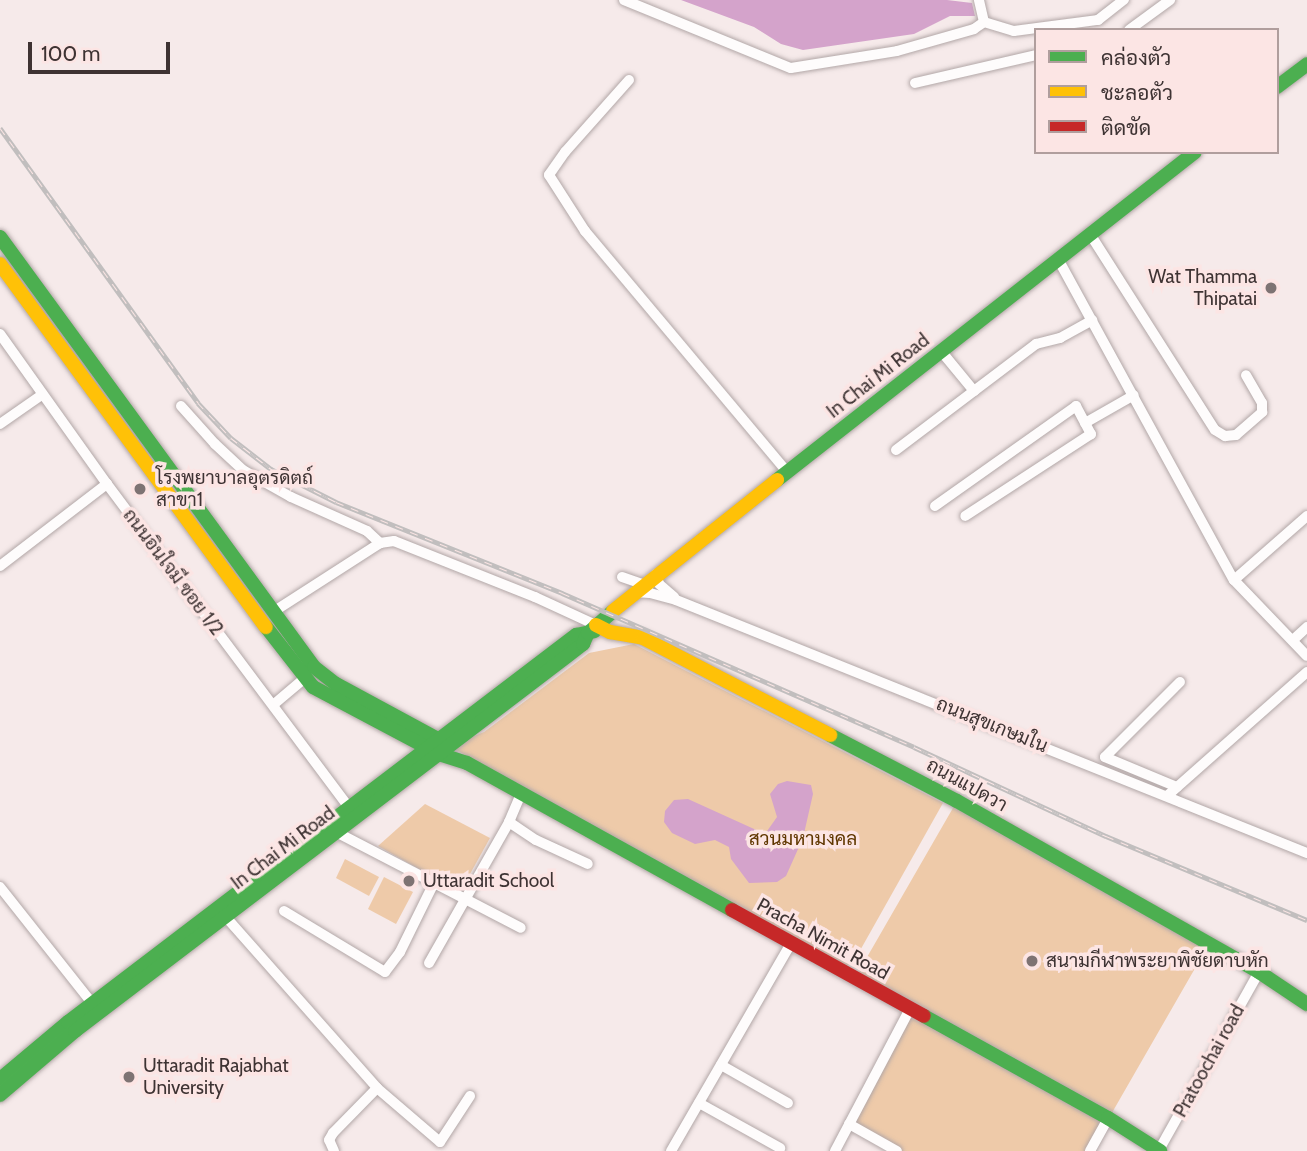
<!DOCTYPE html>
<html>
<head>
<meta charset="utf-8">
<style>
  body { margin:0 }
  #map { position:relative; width:1307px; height:1151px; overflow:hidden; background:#f6eaea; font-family:Cabin,Sarabun,sans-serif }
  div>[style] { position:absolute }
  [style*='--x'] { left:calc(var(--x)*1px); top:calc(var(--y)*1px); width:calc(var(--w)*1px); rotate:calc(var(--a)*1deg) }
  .green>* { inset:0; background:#eecaa9 }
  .water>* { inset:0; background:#d4a3cb }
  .roads { filter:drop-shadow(0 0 2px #b2a7a7) drop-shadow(0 0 2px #b2a7a7) }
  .street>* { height:10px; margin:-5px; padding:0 5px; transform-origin:5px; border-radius:5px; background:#fefcfc }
  .fast>* { height:14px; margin:-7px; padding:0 7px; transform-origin:7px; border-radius:7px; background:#4caf50 }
  .slow>* { height:14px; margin:-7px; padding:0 7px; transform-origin:7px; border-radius:7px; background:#ffc107 }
  .jam>* { height:14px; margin:-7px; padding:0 7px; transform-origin:7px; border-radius:7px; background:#c62828 }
  .rail>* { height:5px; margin-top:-2.5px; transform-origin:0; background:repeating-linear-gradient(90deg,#fce5e4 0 8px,#c1bebe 0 16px); box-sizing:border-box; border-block:2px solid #c1bebe }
  .dots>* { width:19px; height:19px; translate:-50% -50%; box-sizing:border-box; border:4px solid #fce5e4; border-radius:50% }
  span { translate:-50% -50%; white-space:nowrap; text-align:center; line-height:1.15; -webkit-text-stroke:7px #fce5e4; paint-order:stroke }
  .poi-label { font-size:19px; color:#3e3333 }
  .right { translate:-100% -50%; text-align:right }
  .left { translate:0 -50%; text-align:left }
  .street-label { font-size:19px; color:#3e3333 }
  .park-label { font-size:19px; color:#603700 }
  .legend { position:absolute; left:1034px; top:28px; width:245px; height:126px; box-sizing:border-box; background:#fce5e4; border:2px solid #b09e9d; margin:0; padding:9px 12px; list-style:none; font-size:21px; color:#3e3333 }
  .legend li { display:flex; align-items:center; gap:14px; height:35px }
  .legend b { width:35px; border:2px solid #b09e9d }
  .scale { position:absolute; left:28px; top:42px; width:142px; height:32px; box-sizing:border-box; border:4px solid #3e3333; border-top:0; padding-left:9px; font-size:21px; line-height:24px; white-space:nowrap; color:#3e3333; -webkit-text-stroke:5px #fce5e4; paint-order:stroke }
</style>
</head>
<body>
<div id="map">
  <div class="green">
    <div style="clip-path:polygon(634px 644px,943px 803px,853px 963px,837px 969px,632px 855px,450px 746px,484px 732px,589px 653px)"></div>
    <div style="clip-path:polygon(957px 801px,1209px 944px,1090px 1151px,897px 1151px,849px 1124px,910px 1009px,855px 978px)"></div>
    <div style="clip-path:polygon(425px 804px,490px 838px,460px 892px,378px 846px)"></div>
    <div style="clip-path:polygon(345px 859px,379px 877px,369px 896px,336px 878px)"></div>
    <div style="clip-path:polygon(384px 877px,413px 892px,396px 924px,368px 909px)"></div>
  </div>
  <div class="water">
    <div style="clip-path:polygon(681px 0,947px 0,972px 3px,975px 16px,950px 16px,914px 34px,803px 50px,781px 44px,754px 27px)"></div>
    <div style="clip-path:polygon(787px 781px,811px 785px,813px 794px,803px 838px,786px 876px,777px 882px,749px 883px,731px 859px,729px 847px,715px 840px,695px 844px,672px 833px,664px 822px,665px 811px,674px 800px,688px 799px,765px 834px,777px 817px,770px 794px,778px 784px)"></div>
  </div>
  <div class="roads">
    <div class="street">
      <div style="--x:624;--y:0;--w:180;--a:22.2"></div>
      <div style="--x:791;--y:68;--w:107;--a:-9.1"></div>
      <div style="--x:897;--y:51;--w:80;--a:-15.9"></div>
      <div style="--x:974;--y:29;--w:12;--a:-35"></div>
      <div style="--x:984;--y:22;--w:23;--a:-103"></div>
      <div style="--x:984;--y:22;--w:31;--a:17"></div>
      <div style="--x:1014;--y:31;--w:85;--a:-7.5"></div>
      <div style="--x:1098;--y:20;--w:33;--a:-38"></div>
      <div style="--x:1129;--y:30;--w:51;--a:-36.2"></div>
      <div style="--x:629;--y:80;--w:96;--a:131.6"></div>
      <div style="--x:565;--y:152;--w:28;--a:125"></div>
      <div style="--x:549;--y:175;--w:67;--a:57.3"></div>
      <div style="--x:585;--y:231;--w:314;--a:50"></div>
      <div style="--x:915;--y:83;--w:124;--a:-13"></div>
      <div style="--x:1090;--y:234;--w:232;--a:57.5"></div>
      <div style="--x:1215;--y:430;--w:12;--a:31"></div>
      <div style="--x:1225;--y:436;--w:11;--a:-5"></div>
      <div style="--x:1236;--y:435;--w:35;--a:-41"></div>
      <div style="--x:1262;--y:412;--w:9;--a:-90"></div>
      <div style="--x:1262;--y:403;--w:32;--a:-120"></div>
      <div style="--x:1058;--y:259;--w:366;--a:61.3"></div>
      <div style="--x:1234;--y:580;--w:105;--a:46.2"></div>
      <div style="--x:0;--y:334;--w:184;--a:54.5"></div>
      <div style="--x:107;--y:484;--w:404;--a:53.2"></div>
      <div style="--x:941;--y:351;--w:52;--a:50.5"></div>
      <div style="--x:181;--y:406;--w:51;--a:48.2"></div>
      <div style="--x:215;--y:444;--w:38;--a:43"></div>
      <div style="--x:243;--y:470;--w:55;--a:29.4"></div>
      <div style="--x:291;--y:497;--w:83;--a:24.1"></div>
      <div style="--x:367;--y:531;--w:18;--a:43"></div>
      <div style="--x:1085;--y:423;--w:56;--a:-29.7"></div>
      <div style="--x:0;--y:424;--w:52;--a:-34.9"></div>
      <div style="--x:896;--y:450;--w:176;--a:-37.1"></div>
      <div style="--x:1036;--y:344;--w:25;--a:-14"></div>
      <div style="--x:1060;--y:338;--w:37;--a:-29"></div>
      <div style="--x:935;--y:506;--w:173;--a:-35.3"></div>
      <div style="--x:1076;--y:406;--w:32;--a:62"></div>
      <div style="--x:1091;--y:434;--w:150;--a:146.9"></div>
      <div style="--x:0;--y:566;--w:135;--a:-37.5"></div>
      <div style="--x:656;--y:574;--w:10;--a:73"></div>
      <div style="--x:659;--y:584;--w:20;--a:41"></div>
      <div style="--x:622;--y:577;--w:28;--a:19"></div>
      <div style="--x:1234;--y:580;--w:97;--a:-41.2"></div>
      <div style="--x:634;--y:592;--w:16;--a:4"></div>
      <div style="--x:650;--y:593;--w:27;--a:15"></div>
      <div style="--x:676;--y:600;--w:680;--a:21.85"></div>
      <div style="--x:273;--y:612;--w:127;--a:-32.8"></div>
      <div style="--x:380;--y:543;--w:14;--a:-8"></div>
      <div style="--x:394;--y:541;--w:152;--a:21.7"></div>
      <div style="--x:535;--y:597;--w:67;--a:24.7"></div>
      <div style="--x:1293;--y:640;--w:19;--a:-43"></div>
      <div style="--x:273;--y:705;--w:42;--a:-40.2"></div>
      <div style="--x:1177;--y:787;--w:78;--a:-157.4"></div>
      <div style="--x:1105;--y:757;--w:106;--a:-45"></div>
      <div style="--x:1167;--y:796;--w:187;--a:-41.5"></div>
      <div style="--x:509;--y:822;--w:32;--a:34"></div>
      <div style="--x:536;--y:840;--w:57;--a:24.8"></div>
      <div style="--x:336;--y:832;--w:208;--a:27.4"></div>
      <div style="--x:0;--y:887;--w:148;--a:51.6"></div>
      <div style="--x:284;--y:911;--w:118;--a:31.1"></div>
      <div style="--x:385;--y:972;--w:25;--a:-53"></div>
      <div style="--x:400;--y:952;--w:77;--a:-63.8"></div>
      <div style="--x:225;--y:916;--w:230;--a:48.5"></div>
      <div style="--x:377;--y:1088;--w:83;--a:40.6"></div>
      <div style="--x:440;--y:1142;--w:55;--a:-56.9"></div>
      <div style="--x:429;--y:963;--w:162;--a:-60.4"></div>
      <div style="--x:509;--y:822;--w:30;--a:-67"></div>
      <div style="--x:721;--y:1065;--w:77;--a:29.6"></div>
      <div style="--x:699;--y:1103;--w:93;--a:29.1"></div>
      <div style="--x:849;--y:1124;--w:55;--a:29.4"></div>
      <div style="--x:1159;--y:1150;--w:204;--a:-60.7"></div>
      <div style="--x:334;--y:1151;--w:12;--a:-114"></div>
      <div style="--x:329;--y:1140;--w:8;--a:-60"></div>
      <div style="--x:333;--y:1133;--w:63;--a:-45.6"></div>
      <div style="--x:671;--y:1151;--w:240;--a:-60"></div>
      <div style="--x:835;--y:1151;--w:161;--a:-62.2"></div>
      <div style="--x:1090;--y:1151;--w:38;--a:-61"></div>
    </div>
    <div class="fast">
      <div style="--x:1277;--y:87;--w:38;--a:-37"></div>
      <div style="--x:0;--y:237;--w:532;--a:53.86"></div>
      <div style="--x:314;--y:667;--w:28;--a:38"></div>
      <div style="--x:336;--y:684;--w:124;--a:28.4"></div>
      <div style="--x:777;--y:480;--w:531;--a:-38.12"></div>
      <div style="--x:266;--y:627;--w:76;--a:51.9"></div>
      <div style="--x:313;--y:687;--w:143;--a:28"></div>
      <div style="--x:439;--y:754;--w:29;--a:18"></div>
      <div style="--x:467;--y:763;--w:303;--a:29"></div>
      <div style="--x:830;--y:735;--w:143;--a:27.5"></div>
      <div style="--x:957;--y:801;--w:347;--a:29.5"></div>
      <div style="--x:1259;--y:972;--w:58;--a:33.7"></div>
      <div style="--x:924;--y:1016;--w:210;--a:29"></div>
      <div style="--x:1108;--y:1118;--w:62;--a:32.4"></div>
      <div style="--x:0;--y:1079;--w:89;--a:-40"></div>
      <div style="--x:68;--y:1022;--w:639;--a:-37.3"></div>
      <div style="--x:576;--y:635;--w:19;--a:-12"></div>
      <div style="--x:0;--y:1095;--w:99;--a:-40.5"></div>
      <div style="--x:75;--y:1031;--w:639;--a:-37.3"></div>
      <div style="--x:583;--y:644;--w:12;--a:-66"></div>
      <div style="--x:588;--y:633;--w:33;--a:-41"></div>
    </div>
    <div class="slow">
      <div style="--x:0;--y:264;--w:450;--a:53.8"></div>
      <div style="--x:613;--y:611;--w:210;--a:-38.6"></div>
      <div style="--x:596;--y:625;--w:16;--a:27"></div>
      <div style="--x:610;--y:632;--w:34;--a:10"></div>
      <div style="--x:643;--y:638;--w:211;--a:27.4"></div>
    </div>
    <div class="jam">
      <div style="--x:732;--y:910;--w:219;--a:28.9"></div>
    </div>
  </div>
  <div class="rail">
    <div style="--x:0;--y:128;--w:339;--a:54.2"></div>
    <div style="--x:198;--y:403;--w:48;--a:46.7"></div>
    <div style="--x:231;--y:438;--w:51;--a:37.8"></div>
    <div style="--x:271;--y:469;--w:73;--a:26.9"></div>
    <div style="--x:336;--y:502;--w:244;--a:21.9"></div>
    <div style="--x:562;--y:593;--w:384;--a:23.6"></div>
    <div style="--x:914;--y:747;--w:212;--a:24.9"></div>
    <div style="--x:1106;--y:836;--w:218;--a:22.7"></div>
  </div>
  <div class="dots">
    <div style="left:1271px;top:288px;background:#7e7373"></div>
    <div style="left:140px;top:489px;background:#7e7373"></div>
    <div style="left:409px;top:881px;background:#7e7373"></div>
    <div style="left:1032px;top:961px;background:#7e7373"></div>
    <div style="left:129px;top:1077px;background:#7e7373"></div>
  </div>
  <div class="poi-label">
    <span class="right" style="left:1257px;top:288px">Wat Thamma<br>Thipatai</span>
    <span class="left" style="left:156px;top:489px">โรงพยาบาลอุตรดิตถ์<br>สาขา1</span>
    <span class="left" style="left:423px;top:881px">Uttaradit School</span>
    <span class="left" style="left:1046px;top:961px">สนามกีฬาพระยาพิชัยดาบหัก</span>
    <span class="left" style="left:143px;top:1077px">Uttaradit Rajabhat<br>University</span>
  </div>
  <div class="street-label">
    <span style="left:878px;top:376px;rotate:-38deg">In Chai Mi Road</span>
    <span style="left:173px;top:572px;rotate:53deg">ถนนอินใจมี ซอย 1/2</span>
    <span style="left:992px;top:725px;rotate:22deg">ถนนสุขเกษมใน</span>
    <span style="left:967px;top:785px;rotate:29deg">ถนนแปดวา</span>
    <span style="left:283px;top:848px;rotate:-37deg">In Chai Mi Road</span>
    <span style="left:823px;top:939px;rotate:29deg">Pracha Nimit Road</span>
    <span style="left:1209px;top:1061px;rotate:-61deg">Pratoochai road</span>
  </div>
  <div class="park-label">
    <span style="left:803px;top:839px">สวนมหามงคล</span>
  </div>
  <ul class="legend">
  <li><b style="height:9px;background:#4caf50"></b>คล่องตัว</li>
  <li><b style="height:9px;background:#ffc107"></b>ชะลอตัว</li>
  <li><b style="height:9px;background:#c62828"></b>ติดขัด</li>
  </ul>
  <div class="scale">100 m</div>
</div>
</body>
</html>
